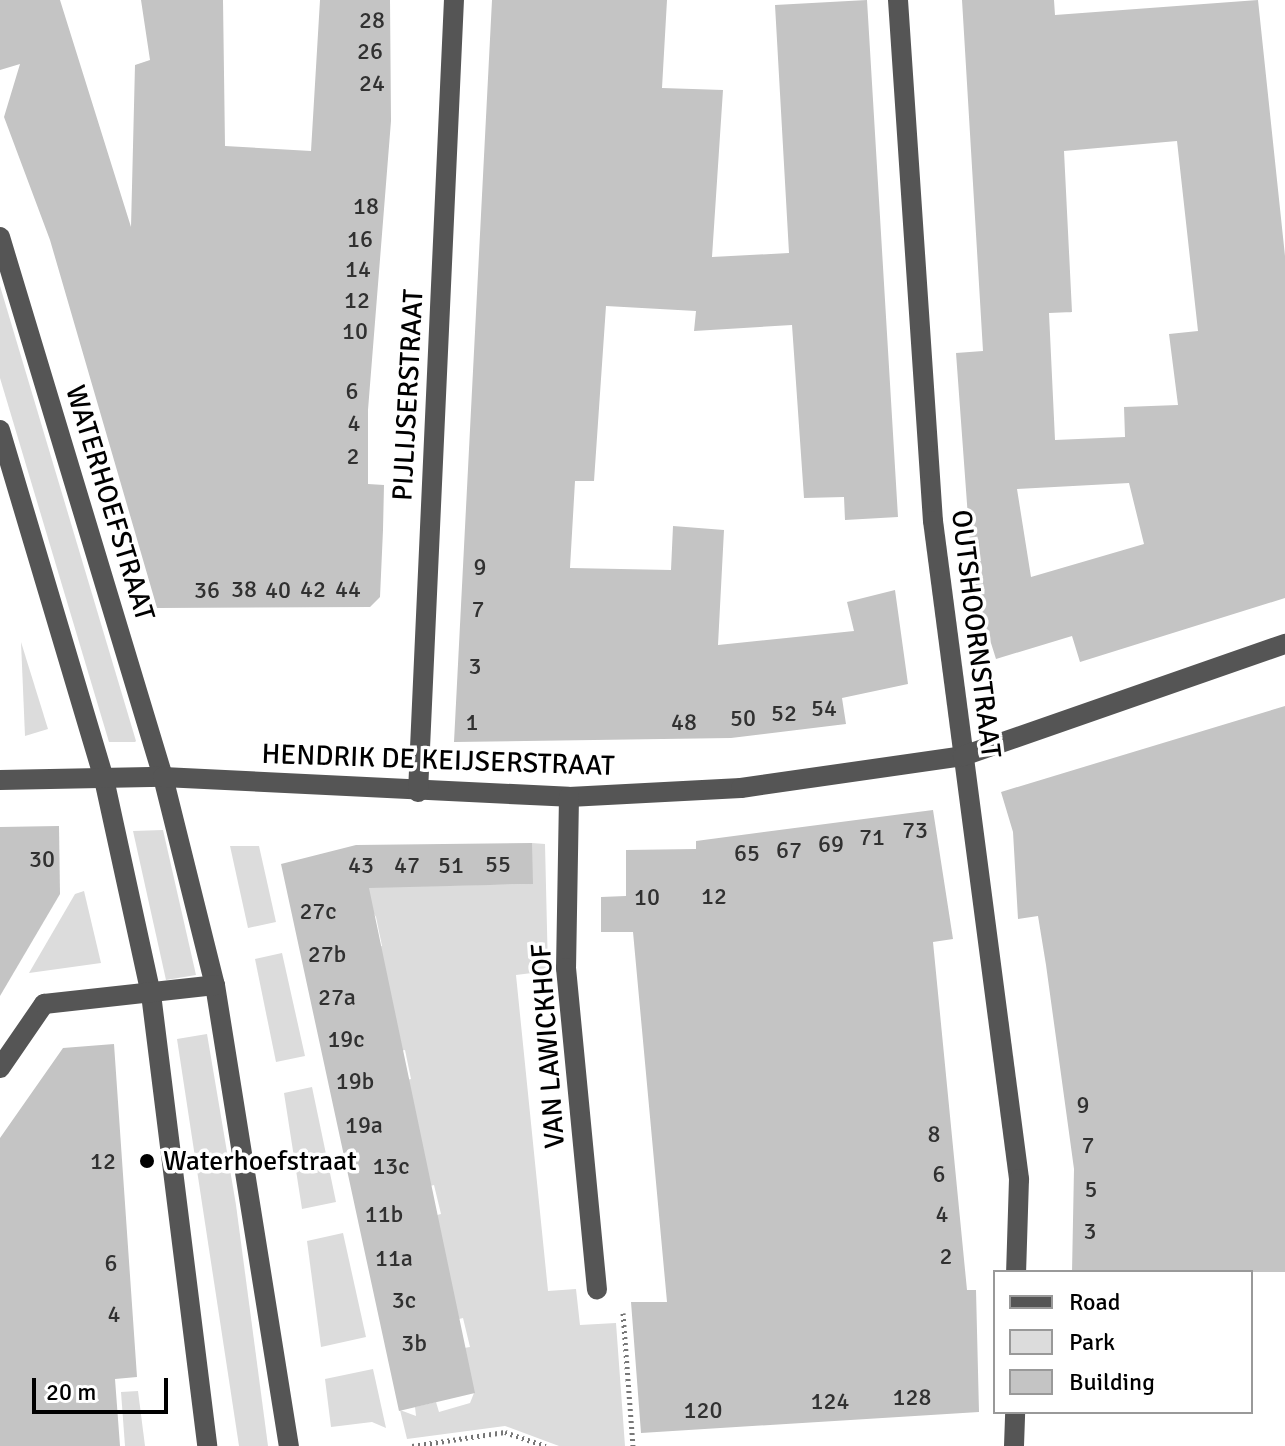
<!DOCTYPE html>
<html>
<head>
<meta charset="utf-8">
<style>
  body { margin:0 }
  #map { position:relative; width:1285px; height:1446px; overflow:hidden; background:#fff; font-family:Signika,sans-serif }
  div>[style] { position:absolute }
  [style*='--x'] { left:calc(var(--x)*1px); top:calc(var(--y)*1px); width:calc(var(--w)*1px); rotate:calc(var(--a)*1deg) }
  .green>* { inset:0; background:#dcdcdc }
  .building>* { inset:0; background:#c4c4c4 }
  .path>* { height:5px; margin-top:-2.5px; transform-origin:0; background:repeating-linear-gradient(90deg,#777 0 2px,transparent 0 6px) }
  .minor>* { height:20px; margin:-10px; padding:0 10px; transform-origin:10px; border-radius:10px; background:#555 }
  .dots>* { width:22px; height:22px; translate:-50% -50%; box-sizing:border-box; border:4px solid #fff; border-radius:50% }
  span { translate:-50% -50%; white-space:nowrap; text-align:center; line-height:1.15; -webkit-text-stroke:7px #fff; paint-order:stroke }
  .number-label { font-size:24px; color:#313131 }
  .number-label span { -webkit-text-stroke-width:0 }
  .street-label { font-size:28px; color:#000 }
  .poi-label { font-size:28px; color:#000 }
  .left { translate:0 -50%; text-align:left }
  .legend { position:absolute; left:993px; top:1270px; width:260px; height:144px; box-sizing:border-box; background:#fff; border:2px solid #999; margin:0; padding:10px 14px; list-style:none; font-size:24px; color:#000 }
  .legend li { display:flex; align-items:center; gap:16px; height:40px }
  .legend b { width:40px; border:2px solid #999 }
  .scale { position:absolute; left:32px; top:1378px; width:136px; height:36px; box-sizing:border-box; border:4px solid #000; border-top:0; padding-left:10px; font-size:24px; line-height:28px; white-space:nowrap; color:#000; -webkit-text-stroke:6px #fff; paint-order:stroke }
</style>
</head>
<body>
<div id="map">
  <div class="green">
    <div style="clip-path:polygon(0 286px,136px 741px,135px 742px,109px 742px,0 378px)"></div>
    <div style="clip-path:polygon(21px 642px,48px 729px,25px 736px)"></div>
    <div style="clip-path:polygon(163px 830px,196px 975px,166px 980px,133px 831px)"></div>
    <div style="clip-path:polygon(532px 843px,545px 844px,548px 971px,516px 975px,548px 1291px,576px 1289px,580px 1325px,616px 1323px,625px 1446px,559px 1446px,505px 1426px,407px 1439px,400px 1410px,416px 1416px,415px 1407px,436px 1402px,439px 1412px,470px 1403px,474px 1393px,458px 1349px,470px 1347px,463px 1318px,451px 1321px,429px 1217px,441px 1214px,434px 1185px,422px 1188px,399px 1082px,411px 1079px,405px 1050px,393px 1052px,370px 949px,382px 946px,376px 917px,357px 887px,532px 884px)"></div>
    <div style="clip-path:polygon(230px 846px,259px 846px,276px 922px,248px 928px)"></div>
    <div style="clip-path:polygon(84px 891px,101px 963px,29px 973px,75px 894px)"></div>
    <div style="clip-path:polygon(282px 953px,305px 1056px,276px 1062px,255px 959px)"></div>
    <div style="clip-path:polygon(207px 1034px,236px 1205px,268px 1446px,239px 1446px,177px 1039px)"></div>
    <div style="clip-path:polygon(312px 1087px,336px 1202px,302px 1209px,284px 1093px)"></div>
    <div style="clip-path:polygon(343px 1233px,366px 1337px,321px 1347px,307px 1241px)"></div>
    <div style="clip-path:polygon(373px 1369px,386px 1428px,372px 1422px,331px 1427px,325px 1379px)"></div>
    <div style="clip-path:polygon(138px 1391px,145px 1446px,125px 1446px,121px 1392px)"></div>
  </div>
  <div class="building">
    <div style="clip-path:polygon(0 0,60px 0,131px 227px,135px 65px,150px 60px,141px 0,223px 0,225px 146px,311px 151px,320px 0,390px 0,391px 121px,368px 410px,368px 484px,384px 485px,383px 530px,380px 597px,370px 607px,157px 608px,50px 240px,4px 117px,20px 64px,0 70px)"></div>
    <div style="clip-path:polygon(492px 0,667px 0,662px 88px,723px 90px,712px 257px,789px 253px,775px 5px,867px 0,898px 517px,845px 520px,844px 497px,804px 498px,792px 325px,694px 331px,696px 311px,606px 306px,594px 481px,575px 481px,570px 568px,671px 570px,673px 526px,724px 530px,718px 645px,854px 631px,847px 602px,895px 590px,908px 684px,842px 698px,846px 724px,731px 738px,454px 742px)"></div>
    <div style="clip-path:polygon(evenodd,962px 0,1054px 0,1055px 15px,1258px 0,1285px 256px,1285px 598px,1080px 662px,1072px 636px,996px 659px,973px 586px,956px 353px,983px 351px,962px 0,1177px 141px,1198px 331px,1169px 334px,1178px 405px,1124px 407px,1125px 437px,1055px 440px,1049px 313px,1072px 312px,1064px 151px,1177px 141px,962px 0,1129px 483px,1144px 544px,1031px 577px,1017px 489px,1129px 483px)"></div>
    <div style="clip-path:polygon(1285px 706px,1285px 1272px,1072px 1272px,1074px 1169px,1046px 965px,1038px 916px,1018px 919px,1013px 832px,1001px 792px)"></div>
    <div style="clip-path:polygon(933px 810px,953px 939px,933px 942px,967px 1290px,976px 1290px,979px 1412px,641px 1433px,631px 1302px,667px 1302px,633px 932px,601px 932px,601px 897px,626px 896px,626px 850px,696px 849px,696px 841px)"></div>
    <div style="clip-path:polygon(59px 826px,60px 894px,0 996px,0 827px)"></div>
    <div style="clip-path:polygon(532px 843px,533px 884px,369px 888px,475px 1393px,399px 1411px,281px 864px,356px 845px)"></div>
    <div style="clip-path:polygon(114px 1044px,137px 1377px,115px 1379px,120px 1446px,0 1446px,0 1138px,63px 1048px)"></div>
  </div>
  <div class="path">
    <div style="--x:623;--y:1313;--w:133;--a:85.7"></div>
    <div style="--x:412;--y:1446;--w:94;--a:-8.6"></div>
    <div style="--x:505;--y:1432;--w:43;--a:18.9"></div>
  </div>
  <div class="minor">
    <div style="--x:898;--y:0;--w:522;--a:86.16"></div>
    <div style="--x:933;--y:521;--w:664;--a:82.55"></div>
    <div style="--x:1019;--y:1179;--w:93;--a:91.8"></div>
    <div style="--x:0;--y:237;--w:564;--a:73.2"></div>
    <div style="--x:163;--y:777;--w:214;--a:76"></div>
    <div style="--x:215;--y:985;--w:467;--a:80.9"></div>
    <div style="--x:0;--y:430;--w:364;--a:73.4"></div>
    <div style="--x:104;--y:779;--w:220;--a:77.7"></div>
    <div style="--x:151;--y:994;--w:455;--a:82.9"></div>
    <div style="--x:0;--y:780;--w:163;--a:-1.1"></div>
    <div style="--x:163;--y:777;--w:406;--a:2.8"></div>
    <div style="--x:569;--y:797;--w:172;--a:-3"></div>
    <div style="--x:741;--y:788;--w:224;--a:-8.2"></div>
    <div style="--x:963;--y:756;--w:341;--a:-19.2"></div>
    <div style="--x:418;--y:792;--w:793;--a:-87.4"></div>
    <div style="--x:569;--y:797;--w:171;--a:91"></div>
    <div style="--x:566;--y:968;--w:323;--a:84.5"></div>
    <div style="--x:0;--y:1068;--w:78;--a:-55.5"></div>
    <div style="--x:44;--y:1004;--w:172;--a:-6.3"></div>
    <div style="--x:1014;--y:1446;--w:34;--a:-88"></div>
  </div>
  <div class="dots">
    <div style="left:147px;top:1161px;background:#000"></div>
  </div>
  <div class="number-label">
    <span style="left:372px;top:21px">28</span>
    <span style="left:370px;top:52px">26</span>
    <span style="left:372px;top:84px">24</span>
    <span style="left:366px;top:207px">18</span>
    <span style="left:360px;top:240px">16</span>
    <span style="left:358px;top:270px">14</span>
    <span style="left:357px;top:301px">12</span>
    <span style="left:355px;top:332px">10</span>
    <span style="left:352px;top:392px">6</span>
    <span style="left:354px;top:424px">4</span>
    <span style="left:353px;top:457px">2</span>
    <span style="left:480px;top:568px">9</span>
    <span style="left:244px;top:590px">38</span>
    <span style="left:313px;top:590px">42</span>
    <span style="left:348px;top:590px">44</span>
    <span style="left:207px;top:591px">36</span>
    <span style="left:278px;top:591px">40</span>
    <span style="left:478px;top:610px">7</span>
    <span style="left:475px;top:667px">3</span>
    <span style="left:824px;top:709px">54</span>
    <span style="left:784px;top:714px">52</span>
    <span style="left:743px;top:719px">50</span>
    <span style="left:472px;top:723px">1</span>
    <span style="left:684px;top:723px">48</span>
    <span style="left:915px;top:831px">73</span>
    <span style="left:872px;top:838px">71</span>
    <span style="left:831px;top:845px">69</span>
    <span style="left:789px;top:851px">67</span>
    <span style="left:747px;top:854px">65</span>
    <span style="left:42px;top:860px">30</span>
    <span style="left:498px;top:865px">55</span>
    <span style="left:361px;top:866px">43</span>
    <span style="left:407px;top:866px">47</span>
    <span style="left:451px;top:866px">51</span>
    <span style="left:714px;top:897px">12</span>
    <span style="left:647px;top:898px">10</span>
    <span style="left:318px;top:912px">27c</span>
    <span style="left:327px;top:955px">27b</span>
    <span style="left:337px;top:998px">27a</span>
    <span style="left:346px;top:1040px">19c</span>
    <span style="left:355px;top:1082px">19b</span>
    <span style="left:1083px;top:1106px">9</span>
    <span style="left:364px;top:1126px">19a</span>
    <span style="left:934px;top:1135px">8</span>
    <span style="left:1088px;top:1146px">7</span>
    <span style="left:103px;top:1162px">12</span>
    <span style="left:391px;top:1167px">13c</span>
    <span style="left:939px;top:1175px">6</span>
    <span style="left:1091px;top:1190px">5</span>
    <span style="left:384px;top:1215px">11b</span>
    <span style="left:942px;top:1215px">4</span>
    <span style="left:1090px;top:1232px">3</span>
    <span style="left:946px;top:1257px">2</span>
    <span style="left:394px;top:1259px">11a</span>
    <span style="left:111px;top:1264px">6</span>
    <span style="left:404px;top:1301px">3c</span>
    <span style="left:114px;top:1315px">4</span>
    <span style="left:414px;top:1344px">3b</span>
    <span style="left:912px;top:1398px">128</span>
    <span style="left:830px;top:1402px">124</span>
    <span style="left:703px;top:1411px">120</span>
  </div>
  <div class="street-label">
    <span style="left:408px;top:395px;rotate:-87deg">PIJLIJSERSTRAAT</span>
    <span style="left:110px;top:503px;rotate:73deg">WATERHOEFSTRAAT</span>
    <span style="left:976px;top:634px;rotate:83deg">OUTSHOORNSTRAAT</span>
    <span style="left:438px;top:760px;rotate:2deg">HENDRIK DE KEIJSERSTRAAT</span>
    <span style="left:548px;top:1046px;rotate:-94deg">VAN LAWICKHOF</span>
  </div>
  <div class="poi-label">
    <span class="left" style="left:163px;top:1161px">Waterhoefstraat</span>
  </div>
  <ul class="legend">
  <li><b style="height:10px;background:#555"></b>Road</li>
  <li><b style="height:22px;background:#dcdcdc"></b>Park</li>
  <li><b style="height:22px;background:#c4c4c4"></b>Building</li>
  </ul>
  <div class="scale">20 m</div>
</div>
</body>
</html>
